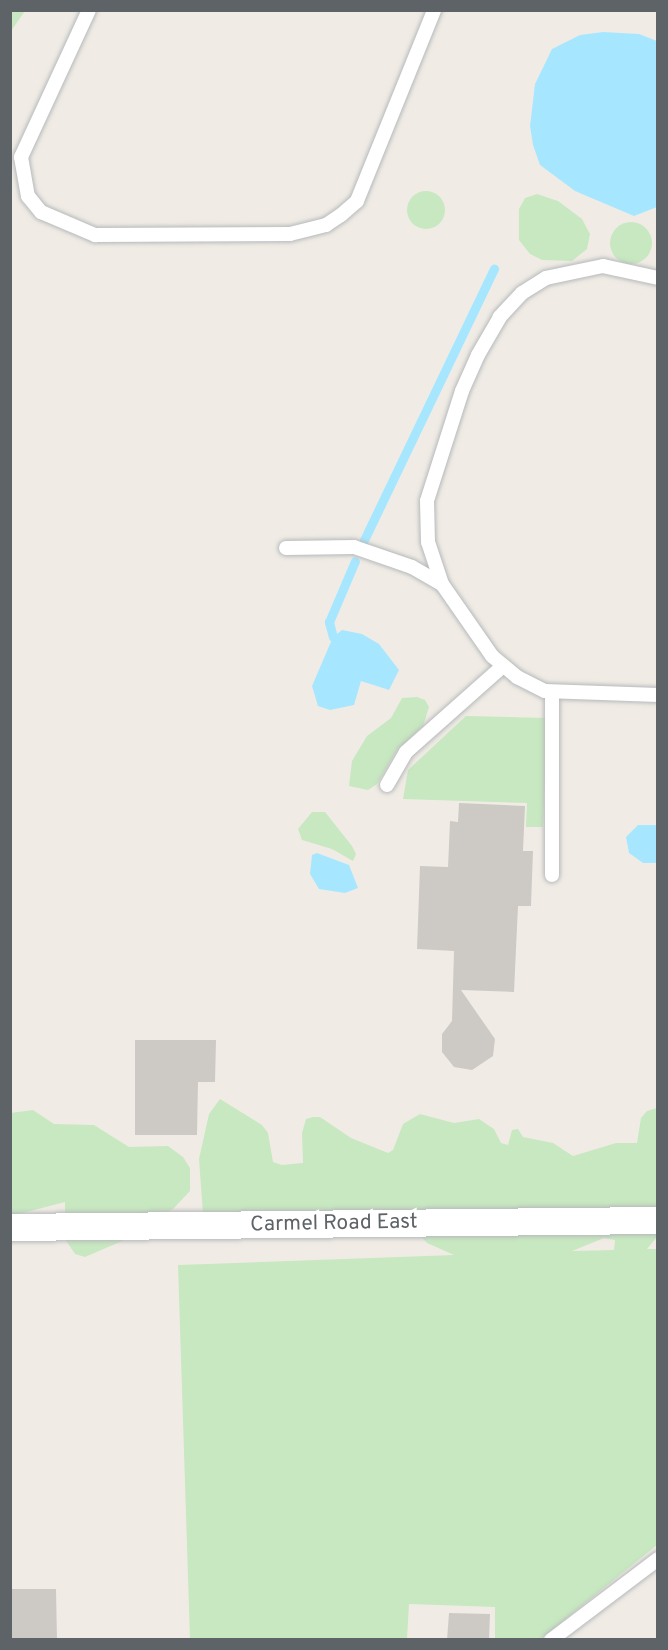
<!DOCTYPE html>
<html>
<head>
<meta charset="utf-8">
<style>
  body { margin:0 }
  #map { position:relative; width:668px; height:1650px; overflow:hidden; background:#f0ece5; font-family:Overpass,sans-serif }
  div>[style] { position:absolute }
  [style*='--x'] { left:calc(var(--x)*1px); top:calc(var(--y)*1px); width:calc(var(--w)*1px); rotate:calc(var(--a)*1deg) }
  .green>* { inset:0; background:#c8e8c1 }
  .round { border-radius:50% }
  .water>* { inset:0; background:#a6e7ff }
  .stream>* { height:9px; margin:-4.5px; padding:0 4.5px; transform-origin:4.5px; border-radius:4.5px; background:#a6e7ff }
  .building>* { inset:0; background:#cdc9c5 }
  .roads { filter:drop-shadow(0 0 2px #b6b9bc) drop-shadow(0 0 2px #b6b9bc) }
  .service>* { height:14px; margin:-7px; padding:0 7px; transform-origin:7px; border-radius:7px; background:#fff }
  .minor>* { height:27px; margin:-13.5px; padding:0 13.5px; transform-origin:13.5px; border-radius:13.5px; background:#fff }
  span { translate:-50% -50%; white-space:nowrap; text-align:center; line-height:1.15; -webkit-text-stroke:6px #fff; paint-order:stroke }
  .street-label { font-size:21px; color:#5d6366 }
  .frame { position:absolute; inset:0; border:12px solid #5d6366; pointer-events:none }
</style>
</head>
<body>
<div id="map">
  <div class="green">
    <div style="clip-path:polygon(11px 10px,25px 11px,11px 31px,10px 11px)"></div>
    <div class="round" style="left:407px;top:191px;width:38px;height:38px"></div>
    <div style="clip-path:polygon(537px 194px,558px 201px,582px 219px,590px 234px,587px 249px,572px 261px,542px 260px,530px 254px,519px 240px,519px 209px,525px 198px)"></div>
    <div class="round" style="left:610px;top:222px;width:42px;height:42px"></div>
    <div style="clip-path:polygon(417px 697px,425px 700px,429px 707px,423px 726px,397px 750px,377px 784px,368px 790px,349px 786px,352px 761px,367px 736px,391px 718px,402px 698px)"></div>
    <div style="clip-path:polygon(466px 716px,547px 718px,543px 827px,526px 827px,527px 803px,403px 799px,408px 770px)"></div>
    <div style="clip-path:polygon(312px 812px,325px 812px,352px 846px,356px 854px,353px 861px,332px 849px,302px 840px,298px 829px)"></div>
    <div style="clip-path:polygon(evenodd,220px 1099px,262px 1125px,268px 1133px,273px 1162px,282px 1165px,303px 1163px,302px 1133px,306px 1119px,313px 1117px,320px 1117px,351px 1138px,388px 1153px,393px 1150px,403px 1124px,420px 1114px,454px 1123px,479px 1119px,494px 1129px,501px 1143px,508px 1145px,512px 1130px,518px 1129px,523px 1137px,553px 1143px,573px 1156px,616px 1143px,637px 1143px,641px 1118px,647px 1111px,657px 1108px,657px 1237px,647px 1249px,658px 1249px,657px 1545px,542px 1638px,495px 1639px,495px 1607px,409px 1604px,407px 1639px,190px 1639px,178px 1265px,454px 1255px,427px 1243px,418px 1233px,203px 1214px,199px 1159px,209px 1114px,220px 1099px,604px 1238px,615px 1240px,614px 1250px,572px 1251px,604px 1238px)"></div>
    <div style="clip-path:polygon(33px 1110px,54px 1124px,94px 1125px,129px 1147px,168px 1146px,183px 1157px,190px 1168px,190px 1191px,173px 1209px,122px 1241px,85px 1257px,75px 1254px,65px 1239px,65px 1202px,11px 1216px,10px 1113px)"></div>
  </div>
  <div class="water">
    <div style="clip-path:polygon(603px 32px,639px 34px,657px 41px,657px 207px,634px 216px,575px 191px,540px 165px,533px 145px,530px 126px,535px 84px,552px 49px,580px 35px)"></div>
    <div style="clip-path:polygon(342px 630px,362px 634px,379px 644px,399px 670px,389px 690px,361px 681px,354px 705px,330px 710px,318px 706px,312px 686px,333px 637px)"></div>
    <div style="clip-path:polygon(638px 825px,657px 825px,657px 863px,643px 863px,629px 853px,626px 837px)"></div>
    <div style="clip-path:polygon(317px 853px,349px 865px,358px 888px,345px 893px,319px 889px,310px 874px,312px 855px)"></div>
  </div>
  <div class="stream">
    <div style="--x:364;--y:540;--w:301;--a:-64.4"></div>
    <div style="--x:333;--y:637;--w:16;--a:-105"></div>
    <div style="--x:329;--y:622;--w:66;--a:-66.9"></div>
  </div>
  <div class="building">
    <div style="clip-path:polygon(459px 803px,525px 806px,523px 851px,533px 851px,531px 906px,518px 906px,514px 992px,461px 990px,495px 1039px,493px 1056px,472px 1070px,454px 1067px,442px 1052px,442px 1034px,452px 1021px,454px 951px,417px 949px,420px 866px,448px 867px,450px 821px,458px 822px)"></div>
    <div style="clip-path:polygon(135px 1040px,216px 1040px,215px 1082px,198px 1082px,197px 1135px,135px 1135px)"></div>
    <div style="clip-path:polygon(10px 1589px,56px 1589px,57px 1640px,10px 1640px)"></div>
    <div style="clip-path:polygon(449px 1613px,490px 1614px,489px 1640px,447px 1640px)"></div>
  </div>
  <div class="roads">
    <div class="service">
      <div style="--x:89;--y:10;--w:162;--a:114.8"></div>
      <div style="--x:21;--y:157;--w:40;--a:80"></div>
      <div style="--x:28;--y:196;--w:21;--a:51"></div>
      <div style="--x:41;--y:212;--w:59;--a:23.1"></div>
      <div style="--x:95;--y:235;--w:195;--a:-0.3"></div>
      <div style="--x:290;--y:234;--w:37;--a:-14"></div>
      <div style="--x:326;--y:225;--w:18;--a:-34"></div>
      <div style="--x:341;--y:215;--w:21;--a:-41"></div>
      <div style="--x:357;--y:201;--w:206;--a:-68"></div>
      <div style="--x:658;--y:278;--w:56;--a:-167.7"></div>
      <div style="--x:603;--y:266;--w:58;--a:168.1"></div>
      <div style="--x:546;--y:278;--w:28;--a:148"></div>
      <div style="--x:522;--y:293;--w:33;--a:133"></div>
      <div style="--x:500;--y:317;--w:44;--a:120.1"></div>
      <div style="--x:478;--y:355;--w:39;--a:114"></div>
      <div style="--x:462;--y:391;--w:115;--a:107.7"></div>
      <div style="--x:427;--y:501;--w:41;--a:88.6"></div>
      <div style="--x:428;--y:542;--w:44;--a:71.6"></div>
      <div style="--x:442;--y:584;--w:88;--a:55.2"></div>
      <div style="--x:492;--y:656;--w:33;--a:40"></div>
      <div style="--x:517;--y:677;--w:31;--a:27"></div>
      <div style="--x:545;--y:691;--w:113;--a:2"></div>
      <div style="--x:286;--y:548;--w:68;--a:-0.8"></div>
      <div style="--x:354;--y:547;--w:61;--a:19"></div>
      <div style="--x:412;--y:567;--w:34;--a:30"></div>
      <div style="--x:552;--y:692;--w:183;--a:90"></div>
      <div style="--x:387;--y:785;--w:38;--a:-60"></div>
      <div style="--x:406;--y:752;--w:130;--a:-41.6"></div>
      <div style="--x:551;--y:1640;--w:134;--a:-37.1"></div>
    </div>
    <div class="minor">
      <div style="--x:10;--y:1227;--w:648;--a:-0.62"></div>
    </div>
  </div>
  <div class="street-label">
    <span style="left:334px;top:1224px;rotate:-1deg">Carmel Road East</span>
  </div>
  <div class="frame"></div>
</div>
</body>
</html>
